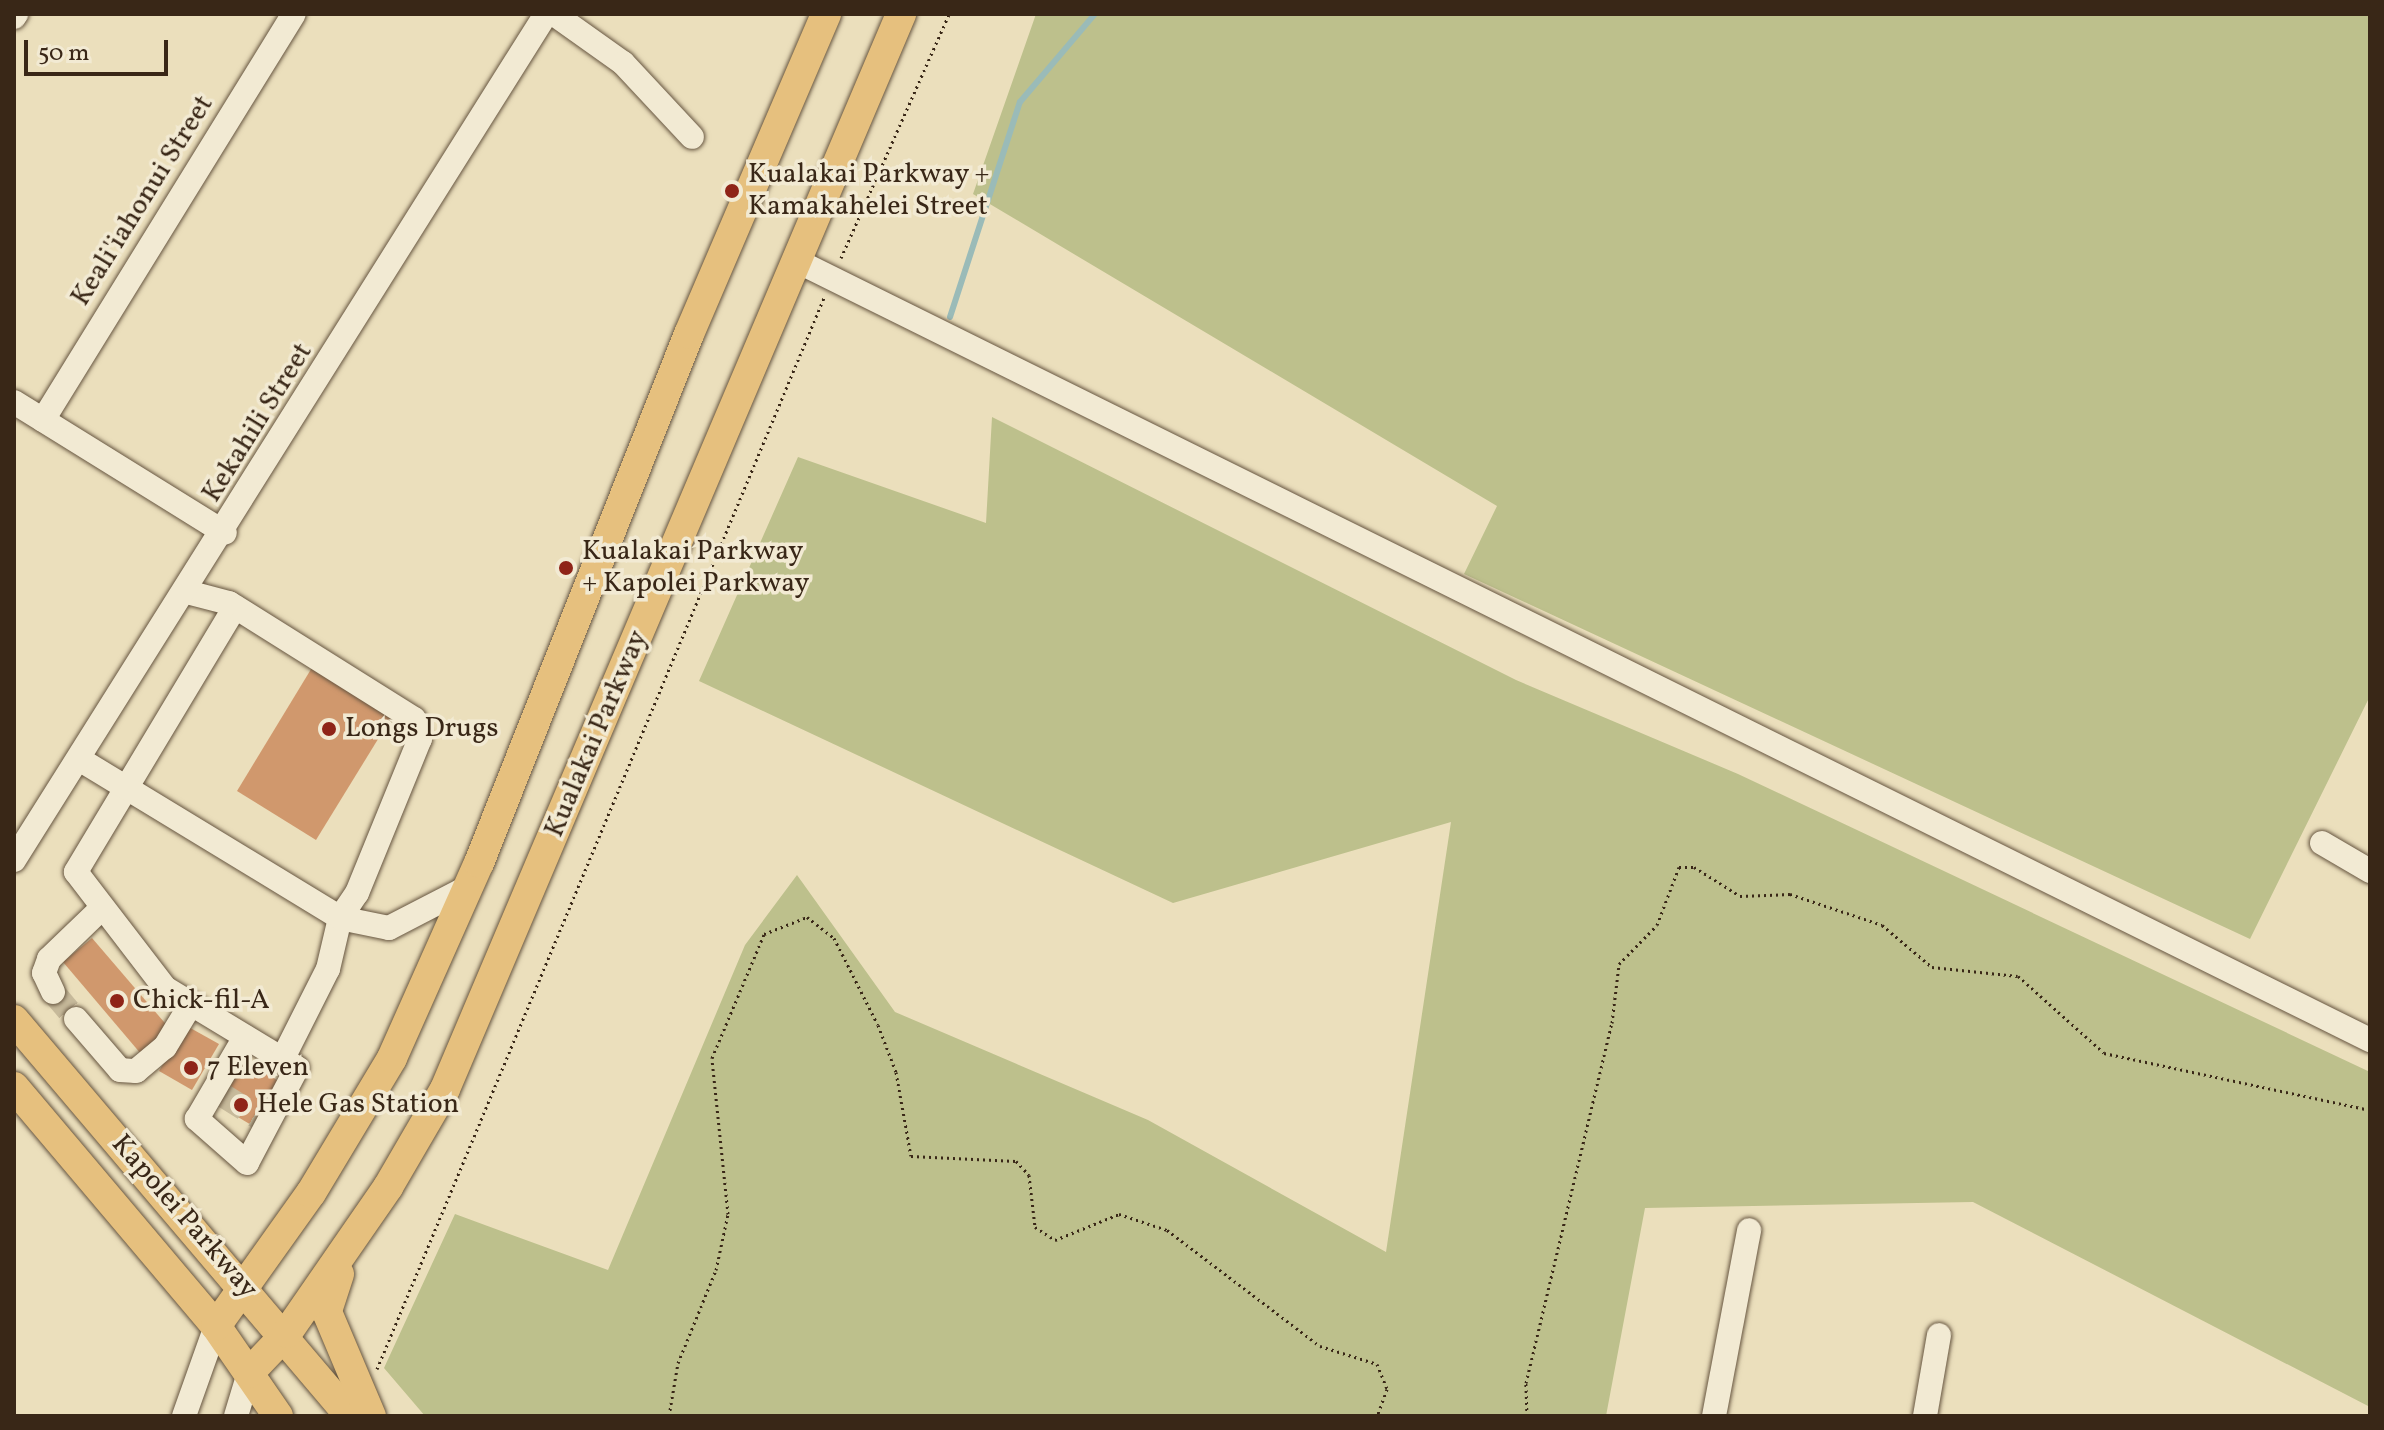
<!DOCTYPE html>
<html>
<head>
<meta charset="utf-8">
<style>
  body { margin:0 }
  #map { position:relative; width:2384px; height:1430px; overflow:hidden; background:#ebdfbc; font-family:Vollkorn,serif }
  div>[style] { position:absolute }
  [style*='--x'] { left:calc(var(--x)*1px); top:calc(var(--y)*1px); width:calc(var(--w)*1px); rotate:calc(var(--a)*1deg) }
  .green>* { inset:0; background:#bdc08c }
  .stream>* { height:6px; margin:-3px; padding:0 3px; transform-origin:3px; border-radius:3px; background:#9abbb8 }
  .building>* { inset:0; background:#d0986d }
  .minor-tunnel>* { height:24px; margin-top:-12px; transform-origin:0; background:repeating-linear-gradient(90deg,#c7ba9b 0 24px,transparent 0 36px) }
  .path>* { height:3px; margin-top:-1.5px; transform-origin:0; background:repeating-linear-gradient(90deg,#392717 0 2px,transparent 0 6px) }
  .roads { filter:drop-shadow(0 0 2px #665540) drop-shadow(0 0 2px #665540) }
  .minor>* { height:24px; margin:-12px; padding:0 12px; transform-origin:12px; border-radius:12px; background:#f2ead3 }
  .major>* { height:30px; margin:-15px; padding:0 15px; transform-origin:15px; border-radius:15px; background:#e6c07e }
  .dots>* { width:22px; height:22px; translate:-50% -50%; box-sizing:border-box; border:4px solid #f2ead3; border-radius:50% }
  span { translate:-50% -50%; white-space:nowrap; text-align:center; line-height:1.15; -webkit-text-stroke:7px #f2ead3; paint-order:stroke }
  .poi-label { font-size:28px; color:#392717 }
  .left { translate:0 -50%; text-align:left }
  .street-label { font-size:28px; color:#392717 }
  .frame { position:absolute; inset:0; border:16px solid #392717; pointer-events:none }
  .scale { position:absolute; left:24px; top:40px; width:144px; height:36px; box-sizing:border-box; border:4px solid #392717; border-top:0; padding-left:10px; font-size:24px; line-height:28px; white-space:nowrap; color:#392717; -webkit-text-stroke:6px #f2ead3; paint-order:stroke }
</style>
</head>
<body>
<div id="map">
  <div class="green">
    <div style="clip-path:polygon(1036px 14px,2370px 14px,2370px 696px,2250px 939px,1464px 574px,1497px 506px,973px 194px)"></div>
    <div style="clip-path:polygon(992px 417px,1516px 680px,1738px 774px,2370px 1072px,2370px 1407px,1973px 1202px,1645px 1208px,1606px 1416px,425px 1416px,384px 1368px,455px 1214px,608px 1270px,745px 945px,797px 875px,895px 1012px,1148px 1120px,1386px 1252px,1451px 822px,1173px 903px,699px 681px,798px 457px,986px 523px)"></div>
  </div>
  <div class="stream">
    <div style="--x:950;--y:317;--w:226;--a:-72"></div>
    <div style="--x:1020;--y:102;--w:116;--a:-49.6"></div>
  </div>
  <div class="building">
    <div style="clip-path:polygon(316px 661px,391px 718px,316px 840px,237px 791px)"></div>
    <div style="clip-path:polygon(92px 938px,170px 1029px,141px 1054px,63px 962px)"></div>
    <div style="clip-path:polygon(185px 1025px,219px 1044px,192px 1090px,159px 1071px)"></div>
    <div style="clip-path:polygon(243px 1059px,280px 1082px,253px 1126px,216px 1104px)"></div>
  </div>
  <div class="minor-tunnel">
    <div style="--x:53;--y:992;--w:35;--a:50"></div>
    <div style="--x:224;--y:1096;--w:44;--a:31.9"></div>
  </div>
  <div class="path">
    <div style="--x:841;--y:258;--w:267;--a:-66.1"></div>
    <div style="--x:377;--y:1369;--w:1161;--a:-67.35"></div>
    <div style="--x:669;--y:1416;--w:54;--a:-80.4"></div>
    <div style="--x:678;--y:1363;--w:100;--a:-67.8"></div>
    <div style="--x:716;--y:1270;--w:57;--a:-77.9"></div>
    <div style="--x:728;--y:1214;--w:157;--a:-95.9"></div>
    <div style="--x:712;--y:1058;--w:134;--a:-67.2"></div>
    <div style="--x:764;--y:934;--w:46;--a:-21.6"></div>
    <div style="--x:807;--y:917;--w:34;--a:38"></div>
    <div style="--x:834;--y:938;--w:97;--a:63.2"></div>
    <div style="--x:878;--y:1025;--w:50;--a:69"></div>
    <div style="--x:896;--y:1072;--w:85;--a:79.9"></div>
    <div style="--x:911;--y:1156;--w:105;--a:2.7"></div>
    <div style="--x:1016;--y:1161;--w:19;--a:47"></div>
    <div style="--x:1029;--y:1175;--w:52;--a:83.4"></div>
    <div style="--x:1035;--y:1227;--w:24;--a:33"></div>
    <div style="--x:1055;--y:1240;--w:69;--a:-22.1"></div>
    <div style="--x:1119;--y:1214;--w:51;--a:18.4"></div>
    <div style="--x:1167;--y:1230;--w:192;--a:37.2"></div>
    <div style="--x:1320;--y:1346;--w:60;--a:17.5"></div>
    <div style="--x:1377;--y:1364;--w:27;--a:68"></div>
    <div style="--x:1387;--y:1389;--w:29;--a:110"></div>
    <div style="--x:1527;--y:1416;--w:33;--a:-92"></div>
    <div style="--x:1526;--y:1383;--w:370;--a:-76.6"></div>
    <div style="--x:1612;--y:1023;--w:59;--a:-83.2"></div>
    <div style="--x:1619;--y:964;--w:54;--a:-45.7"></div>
    <div style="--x:1657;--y:925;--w:62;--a:-69.2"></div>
    <div style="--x:1679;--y:867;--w:15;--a:0"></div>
    <div style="--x:1694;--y:867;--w:54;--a:32.2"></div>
    <div style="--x:1740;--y:896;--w:50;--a:-2.3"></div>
    <div style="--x:1790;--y:894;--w:97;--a:18.6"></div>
    <div style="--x:1882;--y:925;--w:65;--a:40"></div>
    <div style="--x:1932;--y:967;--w:86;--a:6"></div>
    <div style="--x:2018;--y:976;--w:115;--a:41.8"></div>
    <div style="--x:2104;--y:1053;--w:272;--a:12.1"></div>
  </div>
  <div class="roads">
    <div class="minor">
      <div style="--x:554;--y:14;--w:85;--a:35.4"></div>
      <div style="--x:623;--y:63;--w:101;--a:47"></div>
      <div style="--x:14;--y:17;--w:4;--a:-56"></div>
      <div style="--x:795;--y:260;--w:1758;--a:26.35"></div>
      <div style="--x:14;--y:402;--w:248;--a:31.8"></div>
      <div style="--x:43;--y:420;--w:477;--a:-58.3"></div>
      <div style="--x:235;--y:607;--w:309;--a:121"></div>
      <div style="--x:76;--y:872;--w:146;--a:52.5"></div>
      <div style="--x:165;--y:988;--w:154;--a:31.2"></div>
      <div style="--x:297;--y:1068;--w:107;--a:117.8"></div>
      <div style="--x:247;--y:1163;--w:67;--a:-138.7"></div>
      <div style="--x:197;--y:1119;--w:95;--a:-59.7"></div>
      <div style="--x:79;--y:759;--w:306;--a:31.3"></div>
      <div style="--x:340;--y:918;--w:30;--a:-56"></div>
      <div style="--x:357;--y:893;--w:166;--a:-67.8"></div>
      <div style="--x:420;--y:739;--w:21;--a:-107"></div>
      <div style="--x:414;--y:719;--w:218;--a:-147.9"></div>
      <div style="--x:229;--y:603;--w:43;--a:-165.3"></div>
      <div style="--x:2322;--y:843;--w:56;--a:30.3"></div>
      <div style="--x:14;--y:860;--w:999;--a:-57.84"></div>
      <div style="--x:53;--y:992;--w:21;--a:-115"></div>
      <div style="--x:44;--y:973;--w:15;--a:-70"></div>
      <div style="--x:49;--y:959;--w:74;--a:-43.9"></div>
      <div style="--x:76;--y:1019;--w:67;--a:49.2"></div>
      <div style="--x:120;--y:1070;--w:16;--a:4"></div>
      <div style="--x:136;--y:1071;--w:38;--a:-40"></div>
      <div style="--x:165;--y:1047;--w:50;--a:-58.8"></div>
      <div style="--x:282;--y:1060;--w:102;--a:-63.2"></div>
      <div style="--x:328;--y:969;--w:52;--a:-76.8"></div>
      <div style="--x:340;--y:918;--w:50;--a:11.5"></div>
      <div style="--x:389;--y:928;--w:89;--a:-27.4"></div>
      <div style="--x:184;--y:1416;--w:96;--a:-70.4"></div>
      <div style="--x:236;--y:1416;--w:45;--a:-73.2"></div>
      <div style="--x:1714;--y:1416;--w:189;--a:-79.3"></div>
      <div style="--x:1925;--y:1416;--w:82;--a:-80.2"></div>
    </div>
    <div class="major">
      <div style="--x:14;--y:1020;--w:519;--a:49.69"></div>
      <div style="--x:14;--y:1087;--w:313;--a:49.8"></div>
      <div style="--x:216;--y:1326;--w:109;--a:55.4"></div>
      <div style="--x:339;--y:1274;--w:40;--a:108"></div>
      <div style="--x:327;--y:1312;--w:113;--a:67.1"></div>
      <div style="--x:216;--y:1326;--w:163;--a:-54.5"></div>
      <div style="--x:311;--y:1193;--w:157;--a:-59"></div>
      <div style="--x:392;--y:1058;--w:214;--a:-66"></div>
      <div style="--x:479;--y:863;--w:569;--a:-68.35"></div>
      <div style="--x:689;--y:334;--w:348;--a:-66.8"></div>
      <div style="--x:249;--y:1373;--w:55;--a:-46.5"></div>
      <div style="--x:287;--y:1333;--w:178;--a:-55.3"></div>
      <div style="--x:388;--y:1187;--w:113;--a:-59.8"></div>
      <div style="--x:445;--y:1089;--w:1168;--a:-67.01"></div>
    </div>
  </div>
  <div class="dots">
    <div style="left:732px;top:191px;background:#8f2418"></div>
    <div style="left:566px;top:568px;background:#8f2418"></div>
    <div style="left:329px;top:729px;background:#8f2418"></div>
    <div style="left:117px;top:1001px;background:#8f2418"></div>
    <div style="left:191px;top:1068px;background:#8f2418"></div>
    <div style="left:241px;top:1105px;background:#8f2418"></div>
  </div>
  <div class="poi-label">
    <span class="left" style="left:748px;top:191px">Kualakai Parkway +<br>Kamakahelei Street</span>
    <span class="left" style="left:582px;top:568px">Kualakai Parkway<br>+ Kapolei Parkway</span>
    <span class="left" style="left:345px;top:729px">Longs Drugs</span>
    <span class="left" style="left:133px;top:1001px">Chick-fil-A</span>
    <span class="left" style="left:207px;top:1068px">7 Eleven</span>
    <span class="left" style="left:257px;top:1105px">Hele Gas Station</span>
  </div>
  <div class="street-label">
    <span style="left:143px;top:201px;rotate:-58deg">Keali'iahonui Street</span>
    <span style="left:258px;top:423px;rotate:-58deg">Kekahili Street</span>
    <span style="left:597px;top:734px;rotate:-67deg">Kualakai Parkway</span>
    <span style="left:184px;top:1217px;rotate:49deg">Kapolei Parkway</span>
  </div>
  <div class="frame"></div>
  <div class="scale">50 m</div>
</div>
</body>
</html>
